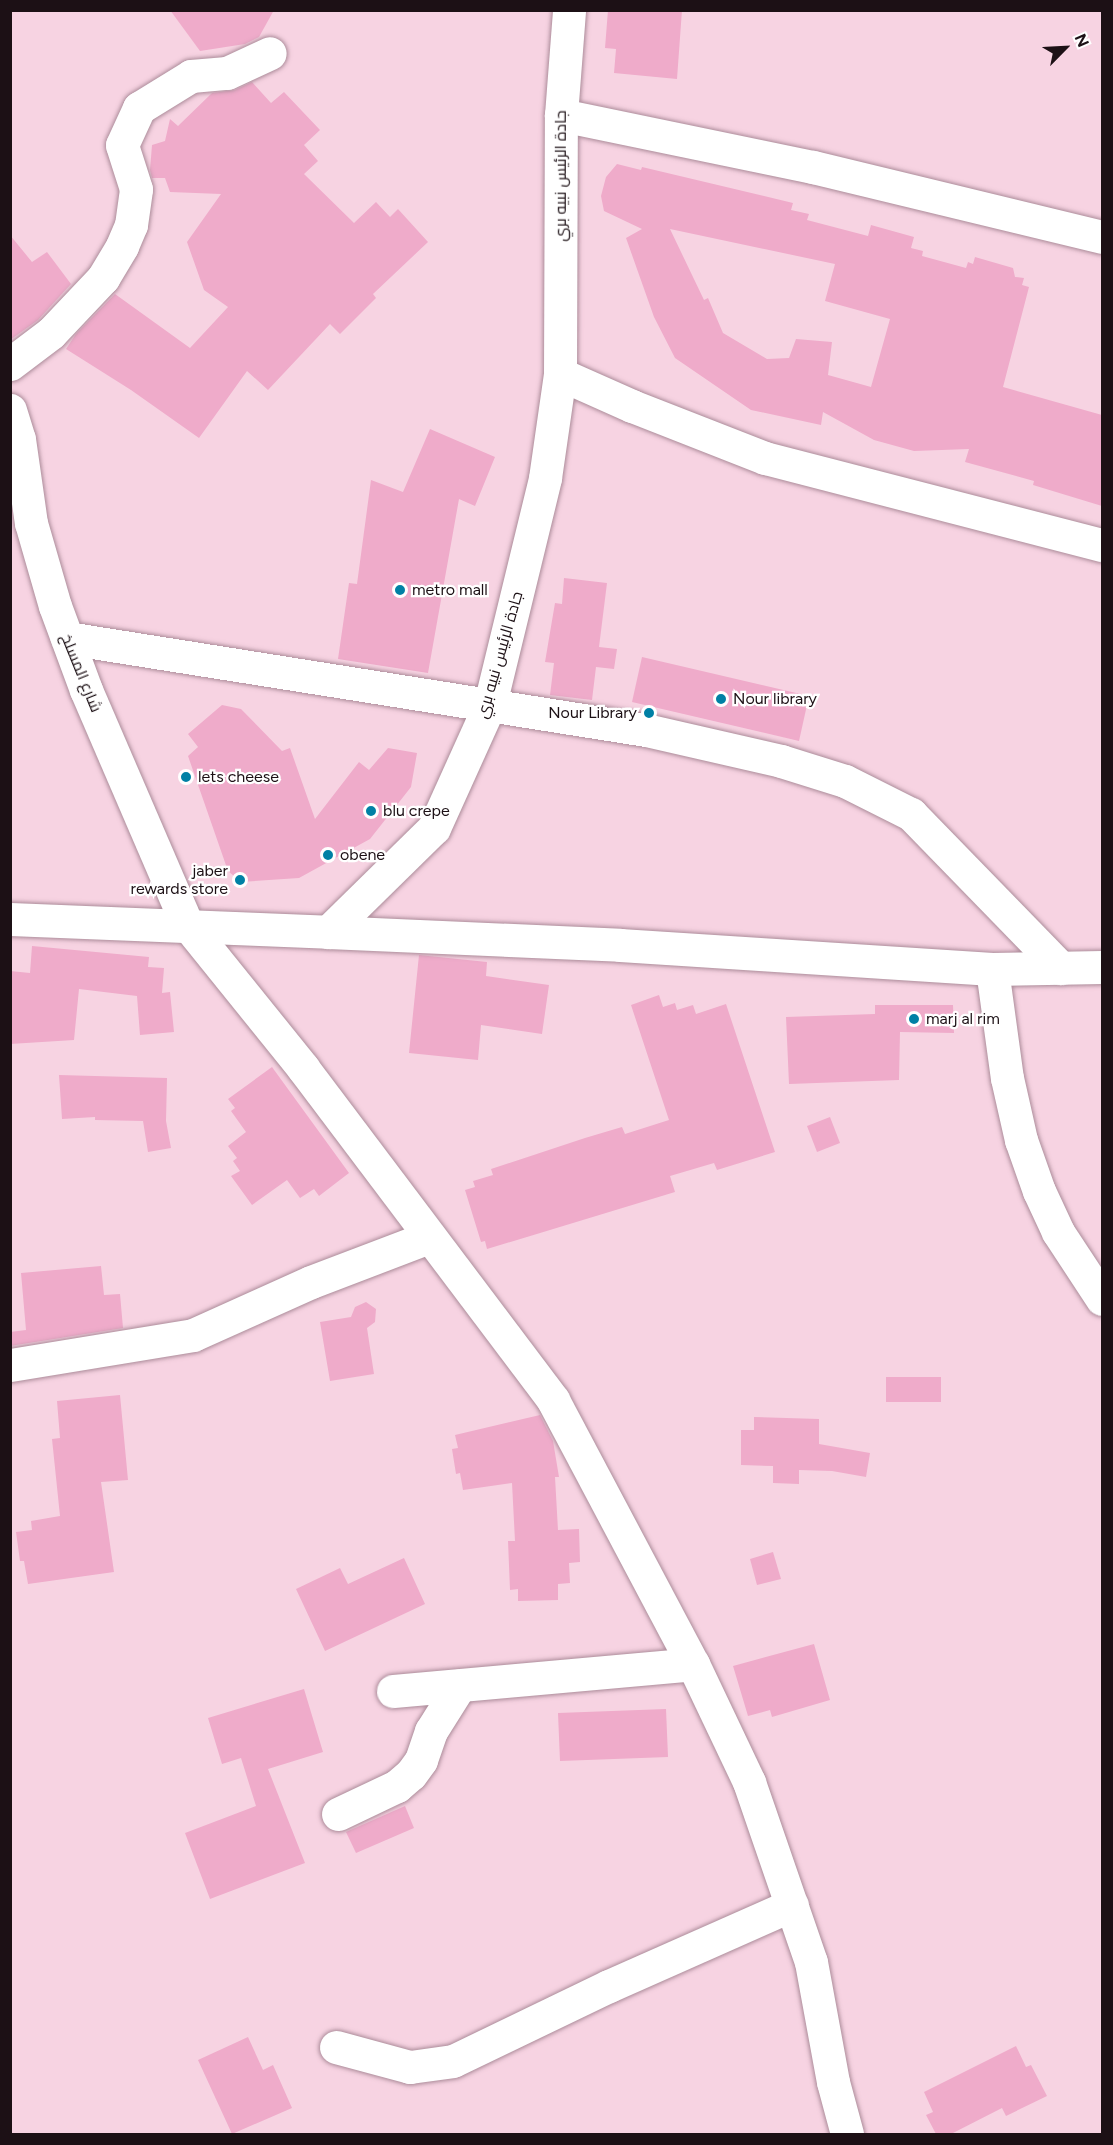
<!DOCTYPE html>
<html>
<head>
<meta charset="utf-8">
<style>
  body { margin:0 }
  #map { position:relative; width:1113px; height:2145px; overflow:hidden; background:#f7d3e2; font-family:Figtree,Cairo,sans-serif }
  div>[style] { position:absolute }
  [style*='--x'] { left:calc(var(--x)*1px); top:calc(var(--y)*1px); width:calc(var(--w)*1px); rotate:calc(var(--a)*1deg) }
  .building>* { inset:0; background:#efabca }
  .roads { filter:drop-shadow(0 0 2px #ac8c9a) drop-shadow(0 0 2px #ac8c9a) }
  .minor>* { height:33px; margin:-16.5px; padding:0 16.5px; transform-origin:16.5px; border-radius:16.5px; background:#fff }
  .major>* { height:33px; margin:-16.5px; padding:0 16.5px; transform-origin:16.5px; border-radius:16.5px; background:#fff }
  .dots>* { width:16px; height:16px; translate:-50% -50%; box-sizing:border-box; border:3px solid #fff; border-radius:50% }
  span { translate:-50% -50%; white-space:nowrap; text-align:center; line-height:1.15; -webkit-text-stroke:4.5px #fff; paint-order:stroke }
  .street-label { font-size:16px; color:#1c1015 }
  .poi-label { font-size:16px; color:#1c1015 }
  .left { translate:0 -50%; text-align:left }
  .right { translate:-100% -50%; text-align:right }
  .frame { position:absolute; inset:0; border:12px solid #1c1015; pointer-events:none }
  .north { position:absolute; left:1035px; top:18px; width:60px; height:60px; -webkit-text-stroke:4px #fff; paint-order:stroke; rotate:66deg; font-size:16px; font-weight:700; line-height:24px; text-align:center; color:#1c1015 }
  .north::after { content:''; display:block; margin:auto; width:21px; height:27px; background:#1c1015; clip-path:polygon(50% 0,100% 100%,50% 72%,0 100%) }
</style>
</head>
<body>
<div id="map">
  <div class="building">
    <div style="clip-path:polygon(170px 10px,274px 10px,259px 37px,245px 44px,200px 51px)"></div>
    <div style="clip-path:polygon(608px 10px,682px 10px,677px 79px,614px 73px,616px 49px,605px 48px)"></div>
    <div style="clip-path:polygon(252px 82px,271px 103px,284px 92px,320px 130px,304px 145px,318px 161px,304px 174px,354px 223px,376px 202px,390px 217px,398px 209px,428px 242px,373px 294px,376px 298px,340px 334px,330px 324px,268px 390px,247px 371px,199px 438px,131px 390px,66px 349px,76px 334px,115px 294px,190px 348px,228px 307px,204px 290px,187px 242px,221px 194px,170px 192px,165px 178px,152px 178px,150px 170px,152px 145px,165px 141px,170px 119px,178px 126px,212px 93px,235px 90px)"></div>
    <div style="clip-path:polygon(evenodd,617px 164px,641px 170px,642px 167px,793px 203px,791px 210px,809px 214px,807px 220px,868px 236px,871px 225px,914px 237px,911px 248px,923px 251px,922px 256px,966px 268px,968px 262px,973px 264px,975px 257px,1013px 268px,1015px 277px,1024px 278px,1022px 285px,1029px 287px,1003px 387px,1102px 415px,1102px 506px,1033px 485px,1034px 481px,965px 462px,969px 449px,914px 451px,874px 440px,823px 412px,821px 425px,751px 410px,675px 358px,654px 317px,626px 238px,642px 229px,604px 211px,601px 196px,606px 177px,617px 164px,670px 229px,835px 264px,825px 301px,890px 319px,871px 387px,828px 375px,832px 342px,796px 339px,789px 358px,767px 359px,723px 333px,708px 298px,704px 300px,670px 229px)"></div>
    <div style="clip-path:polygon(10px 235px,32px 262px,47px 252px,71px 284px,38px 320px,10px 340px)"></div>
    <div style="clip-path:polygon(430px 429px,495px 457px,475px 506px,459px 499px,428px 673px,338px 659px,349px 583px,357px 584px,371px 480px,403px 492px)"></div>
    <div style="clip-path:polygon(564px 578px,607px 583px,599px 647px,617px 649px,614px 669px,596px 667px,592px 700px,550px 695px,554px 663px,545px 662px,555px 603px,562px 604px)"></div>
    <div style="clip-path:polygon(642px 657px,809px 696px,799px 741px,632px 702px)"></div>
    <div style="clip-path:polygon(222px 705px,241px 709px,282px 751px,290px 748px,315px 819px,359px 762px,369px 770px,388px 748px,417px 753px,411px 787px,370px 839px,299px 878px,241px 882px,228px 871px,188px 756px,198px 747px,188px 734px)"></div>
    <div style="clip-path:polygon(32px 946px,149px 957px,148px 967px,164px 968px,162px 993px,170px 992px,174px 1032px,140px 1035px,137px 996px,79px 989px,74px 1040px,10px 1044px,10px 971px,30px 973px)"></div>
    <div style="clip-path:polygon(419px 955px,487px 962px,486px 976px,549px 985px,542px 1034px,481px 1025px,478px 1060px,409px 1053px)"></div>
    <div style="clip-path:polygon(659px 995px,663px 1007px,675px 1003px,677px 1010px,693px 1005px,696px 1014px,726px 1004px,775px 1152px,717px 1170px,714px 1163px,670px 1176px,675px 1192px,487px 1249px,485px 1241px,481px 1242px,465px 1190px,475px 1187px,473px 1181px,493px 1175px,491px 1169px,585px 1138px,622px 1127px,625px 1134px,669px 1120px,631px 1005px)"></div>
    <div style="clip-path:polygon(875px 1005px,953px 1005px,954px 1033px,900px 1032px,899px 1080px,789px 1084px,786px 1017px,875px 1014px)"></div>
    <div style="clip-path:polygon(272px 1067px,349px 1173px,319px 1196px,314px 1189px,300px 1198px,287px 1180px,252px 1205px,231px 1176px,240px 1171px,233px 1161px,237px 1158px,228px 1146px,246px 1132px,231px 1111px,235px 1108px,228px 1099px)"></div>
    <div style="clip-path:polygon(59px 1075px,167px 1078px,166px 1121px,171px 1148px,148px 1152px,143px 1121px,95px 1120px,95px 1117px,62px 1119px)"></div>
    <div style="clip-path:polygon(830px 1117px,840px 1143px,817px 1152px,807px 1126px)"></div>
    <div style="clip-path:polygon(101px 1266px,104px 1295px,120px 1294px,123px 1328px,10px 1346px,10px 1332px,26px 1330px,21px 1273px)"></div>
    <div style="clip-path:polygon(366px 1302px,376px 1309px,375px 1322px,367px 1328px,374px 1374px,330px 1381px,320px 1322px,351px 1317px,355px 1307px)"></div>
    <div style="clip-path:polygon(886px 1377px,941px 1377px,941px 1402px,886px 1402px)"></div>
    <div style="clip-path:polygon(120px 1395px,128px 1480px,101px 1482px,114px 1572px,28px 1584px,24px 1561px,20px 1561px,16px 1532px,32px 1530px,31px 1521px,60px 1516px,52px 1439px,60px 1438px,57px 1401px)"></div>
    <div style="clip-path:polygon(540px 1415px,553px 1441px,559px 1477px,555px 1477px,558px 1530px,579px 1529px,580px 1562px,569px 1563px,570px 1583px,558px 1584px,558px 1600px,518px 1601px,518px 1589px,510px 1590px,508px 1541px,515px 1541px,512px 1483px,463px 1490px,460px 1473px,456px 1474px,452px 1449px,458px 1448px,455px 1435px)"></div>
    <div style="clip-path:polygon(754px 1417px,819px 1419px,819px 1444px,870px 1453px,866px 1477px,832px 1471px,799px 1470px,799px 1484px,773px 1483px,773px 1466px,741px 1465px,741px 1430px,754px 1430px)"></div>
    <div style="clip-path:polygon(773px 1552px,781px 1579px,757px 1585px,750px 1559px)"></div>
    <div style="clip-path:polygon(404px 1558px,425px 1604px,325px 1651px,296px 1589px,340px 1568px,348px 1584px)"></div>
    <div style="clip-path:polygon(814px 1644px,830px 1700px,772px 1717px,770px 1710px,748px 1716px,733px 1666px)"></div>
    <div style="clip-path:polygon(304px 1689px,323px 1752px,268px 1769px,305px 1863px,210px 1899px,185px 1833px,256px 1806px,241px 1758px,222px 1764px,208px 1718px)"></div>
    <div style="clip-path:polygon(666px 1709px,668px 1757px,560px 1761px,558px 1713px)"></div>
    <div style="clip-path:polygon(405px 1806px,414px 1828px,356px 1853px,346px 1832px)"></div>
    <div style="clip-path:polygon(248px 2037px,263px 2070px,273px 2065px,292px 2108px,232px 2134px,198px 2060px)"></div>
    <div style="clip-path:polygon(1016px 2046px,1026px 2067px,1031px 2065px,1047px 2096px,1006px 2116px,1002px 2108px,951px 2134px,936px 2134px,926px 2115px,933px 2112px,924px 2092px)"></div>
  </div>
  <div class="roads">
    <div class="minor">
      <div style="--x:561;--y:115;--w:257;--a:11.7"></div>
      <div style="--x:813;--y:167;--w:297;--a:13.6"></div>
      <div style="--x:10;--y:364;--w:51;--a:-37.1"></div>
      <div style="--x:51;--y:333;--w:76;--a:-46.6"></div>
      <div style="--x:103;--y:278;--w:37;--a:-59"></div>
      <div style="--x:122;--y:246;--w:23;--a:-67"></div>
      <div style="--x:131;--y:225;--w:36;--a:-82"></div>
      <div style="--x:136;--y:189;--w:46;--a:-107.7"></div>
      <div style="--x:122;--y:145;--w:41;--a:-65.3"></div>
      <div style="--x:139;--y:108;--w:61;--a:-31.6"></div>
      <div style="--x:191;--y:76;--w:36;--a:-5"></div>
      <div style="--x:227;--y:73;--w:47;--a:-24.9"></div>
      <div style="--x:560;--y:374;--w:79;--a:24"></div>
      <div style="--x:632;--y:406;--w:143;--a:21.4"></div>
      <div style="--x:765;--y:458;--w:348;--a:14.5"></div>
      <div style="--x:10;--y:410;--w:30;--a:73"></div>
      <div style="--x:19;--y:439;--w:85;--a:81.9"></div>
      <div style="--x:31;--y:523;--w:86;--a:73.9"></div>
      <div style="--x:55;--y:606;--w:90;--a:69.7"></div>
      <div style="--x:86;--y:690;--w:255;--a:66.7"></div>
      <div style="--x:187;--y:924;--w:185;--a:51.1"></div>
      <div style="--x:303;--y:1068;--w:416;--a:53"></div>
      <div style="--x:553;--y:1400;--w:299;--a:62.1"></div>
      <div style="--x:693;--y:1664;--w:131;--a:64.6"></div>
      <div style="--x:749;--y:1782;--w:190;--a:71"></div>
      <div style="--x:811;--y:1962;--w:122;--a:79.6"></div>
      <div style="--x:833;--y:2082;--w:54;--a:74.9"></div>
      <div style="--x:67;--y:638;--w:586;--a:9.03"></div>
      <div style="--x:646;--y:730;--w:139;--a:12.9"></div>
      <div style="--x:781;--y:761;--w:67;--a:17.4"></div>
      <div style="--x:845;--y:781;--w:74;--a:26.6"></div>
      <div style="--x:911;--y:814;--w:215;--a:45.8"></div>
      <div style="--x:328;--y:932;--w:292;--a:2.5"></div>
      <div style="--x:620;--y:945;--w:373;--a:3.7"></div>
      <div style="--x:992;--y:969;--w:110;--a:-1"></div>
      <div style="--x:992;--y:969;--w:110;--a:82.2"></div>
      <div style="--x:1007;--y:1078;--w:64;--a:77.3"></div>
      <div style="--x:1021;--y:1140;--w:54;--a:70.6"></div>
      <div style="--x:1039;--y:1191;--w:45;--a:65.1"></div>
      <div style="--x:1058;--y:1232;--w:80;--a:56.7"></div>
      <div style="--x:10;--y:1365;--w:185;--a:-9.3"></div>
      <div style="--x:193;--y:1335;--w:129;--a:-24.2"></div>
      <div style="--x:311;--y:1282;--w:126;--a:-20.9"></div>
      <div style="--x:393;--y:1691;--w:301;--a:-5.1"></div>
      <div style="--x:338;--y:1814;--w:65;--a:-25.4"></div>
      <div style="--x:397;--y:1786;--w:18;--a:-41"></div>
      <div style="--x:411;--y:1774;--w:17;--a:-54"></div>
      <div style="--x:421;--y:1760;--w:31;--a:-71"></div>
      <div style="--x:431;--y:1731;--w:54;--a:-57.8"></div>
      <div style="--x:336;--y:2047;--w:77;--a:15.1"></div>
      <div style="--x:410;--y:2067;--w:43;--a:-7.9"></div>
      <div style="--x:453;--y:2061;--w:173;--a:-25.7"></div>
      <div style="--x:609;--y:1986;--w:200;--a:-23.9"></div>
    </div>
    <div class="major">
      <div style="--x:10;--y:919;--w:318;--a:2.3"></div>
      <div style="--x:328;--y:932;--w:148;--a:-44.5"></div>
      <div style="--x:434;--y:828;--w:136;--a:-65.7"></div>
      <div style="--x:490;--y:704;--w:233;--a:-76.3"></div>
      <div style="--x:545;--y:478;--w:105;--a:-81.8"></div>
      <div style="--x:560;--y:374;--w:259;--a:-89.8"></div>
      <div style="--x:561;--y:115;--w:105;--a:-85.6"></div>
    </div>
  </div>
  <div class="dots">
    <div style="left:400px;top:590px;background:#0080a5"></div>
    <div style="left:721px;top:699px;background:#0080a5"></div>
    <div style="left:649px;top:713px;background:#0080a5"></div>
    <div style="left:186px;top:777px;background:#0080a5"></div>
    <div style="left:371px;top:811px;background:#0080a5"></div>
    <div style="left:328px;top:855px;background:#0080a5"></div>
    <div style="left:240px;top:880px;background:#0080a5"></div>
    <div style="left:914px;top:1019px;background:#0080a5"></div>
  </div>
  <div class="street-label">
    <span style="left:561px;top:176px;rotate:-90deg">جادة الرئيس نبيه بري</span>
    <span style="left:500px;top:655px;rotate:-74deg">جادة الرئيس نبيه بري</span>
    <span style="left:81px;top:673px;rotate:68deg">شارع المسلخ</span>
  </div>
  <div class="poi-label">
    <span class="left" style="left:412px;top:590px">metro mall</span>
    <span class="left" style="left:733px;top:699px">Nour library</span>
    <span class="right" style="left:637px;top:713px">Nour Library</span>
    <span class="left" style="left:198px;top:777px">lets cheese</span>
    <span class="left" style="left:383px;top:811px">blu crepe</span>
    <span class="left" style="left:340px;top:855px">obene</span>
    <span class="right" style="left:228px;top:880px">jaber<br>rewards store</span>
    <span class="left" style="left:926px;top:1019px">marj al rim</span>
  </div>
  <div class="frame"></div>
  <div class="north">N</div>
</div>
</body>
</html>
